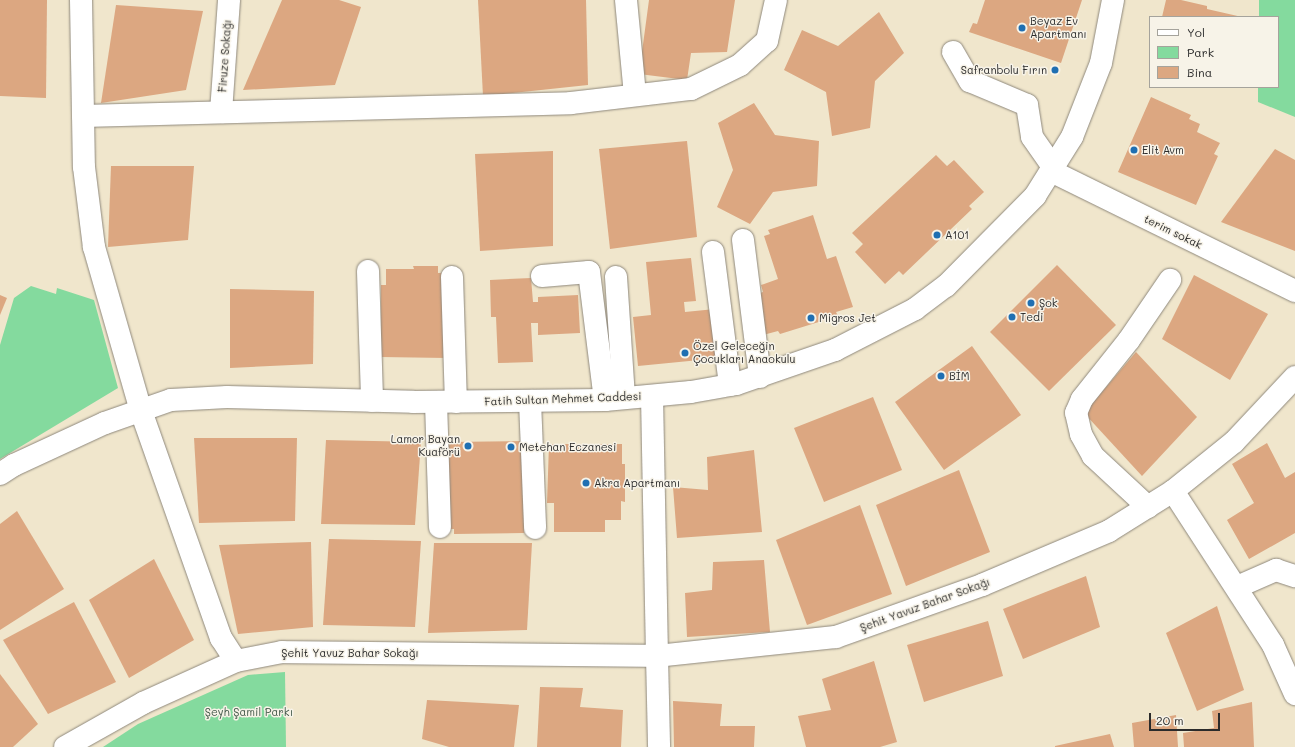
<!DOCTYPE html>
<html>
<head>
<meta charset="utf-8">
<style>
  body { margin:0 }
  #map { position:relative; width:1295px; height:747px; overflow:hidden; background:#f0e6cc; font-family:Mali,sans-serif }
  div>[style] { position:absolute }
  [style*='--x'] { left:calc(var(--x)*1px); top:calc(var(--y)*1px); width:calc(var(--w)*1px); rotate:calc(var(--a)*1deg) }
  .green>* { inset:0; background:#84da9e }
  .building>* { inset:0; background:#dca781 }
  .roads { filter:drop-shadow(0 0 1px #8e887c) drop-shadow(0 0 1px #8e887c) }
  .minor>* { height:22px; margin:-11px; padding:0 11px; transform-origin:11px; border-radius:11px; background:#fff }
  .dots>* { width:11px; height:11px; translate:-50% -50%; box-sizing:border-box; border:2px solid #f7f3e8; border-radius:50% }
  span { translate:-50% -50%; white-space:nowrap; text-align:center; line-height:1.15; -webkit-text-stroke:3px #f7f3e8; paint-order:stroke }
  .poi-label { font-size:11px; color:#2b2b2b }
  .left { translate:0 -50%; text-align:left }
  .right { translate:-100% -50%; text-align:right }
  .street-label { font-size:11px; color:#2b2b2b }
  .park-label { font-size:11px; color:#415748 }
  .legend { position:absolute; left:1149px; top:16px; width:130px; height:72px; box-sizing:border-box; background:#f7f3e8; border:1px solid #a5a39c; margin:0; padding:5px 7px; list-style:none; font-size:12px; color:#2b2b2b }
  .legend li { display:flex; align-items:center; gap:8px; height:20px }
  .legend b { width:20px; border:1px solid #a5a39c }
  .scale { position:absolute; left:1149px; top:713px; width:71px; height:18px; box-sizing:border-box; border:2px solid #2b2b2b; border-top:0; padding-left:5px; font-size:12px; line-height:14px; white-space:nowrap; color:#2b2b2b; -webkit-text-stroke:3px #f7f3e8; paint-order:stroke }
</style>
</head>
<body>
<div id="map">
  <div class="green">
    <div style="clip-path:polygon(1259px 0,1295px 0,1295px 117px,1258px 102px,1258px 87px,1278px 87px,1278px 17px,1259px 17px)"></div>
    <div style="clip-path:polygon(31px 286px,56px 294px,57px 288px,94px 300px,118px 388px,0 459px,0 345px,14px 298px)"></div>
    <div style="clip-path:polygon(285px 672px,286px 747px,103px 747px,138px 724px,248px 675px)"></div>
  </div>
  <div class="building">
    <div style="clip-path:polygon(0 0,47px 0,46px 98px,0 96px)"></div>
    <div style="clip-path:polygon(282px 0,339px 0,361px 7px,335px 85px,243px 90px)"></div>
    <div style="clip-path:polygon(478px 0,586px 0,588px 85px,483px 96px)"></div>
    <div style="clip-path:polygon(649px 0,735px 0,727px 52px,691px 53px,687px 80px,639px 74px)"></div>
    <div style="clip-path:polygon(985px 0,1082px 0,1061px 63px,969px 32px,973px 23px,977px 24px)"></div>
    <div style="clip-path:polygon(1166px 0,1181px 0,1207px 6px,1207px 9px,1242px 17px,1162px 17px)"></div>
    <div style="clip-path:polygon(116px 5px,203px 11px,186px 90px,101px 103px)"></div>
    <div style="clip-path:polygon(879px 12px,904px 53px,875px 81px,870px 128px,832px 136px,826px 92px,784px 70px,802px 30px,838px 46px)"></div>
    <div style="clip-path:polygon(1151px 97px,1191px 115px,1189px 119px,1200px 124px,1197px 132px,1220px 143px,1214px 154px,1218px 156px,1196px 205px,1118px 172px)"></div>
    <div style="clip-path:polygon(754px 103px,775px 135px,819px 141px,817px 186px,773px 192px,750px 224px,717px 207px,733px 170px,718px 123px)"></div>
    <div style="clip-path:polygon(687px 141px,697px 237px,610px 249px,599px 149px)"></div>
    <div style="clip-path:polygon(1275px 149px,1295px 160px,1295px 251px,1221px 222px)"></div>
    <div style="clip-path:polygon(553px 151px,553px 246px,480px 251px,475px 154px)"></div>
    <div style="clip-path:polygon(936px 155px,947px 166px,954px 160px,984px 192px,969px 206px,972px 209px,903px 275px,899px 271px,885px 284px,855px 252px,863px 244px,852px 233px)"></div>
    <div style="clip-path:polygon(111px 166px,194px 166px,188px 240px,108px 247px)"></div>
    <div style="clip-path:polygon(813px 215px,827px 259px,836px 256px,853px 307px,836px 312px,838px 316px,780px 334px,778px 331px,763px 335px,754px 295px,763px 292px,761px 285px,778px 279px,764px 236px,770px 234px,768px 230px)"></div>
    <div style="clip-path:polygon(691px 258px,696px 301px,684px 302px,685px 312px,715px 309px,720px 358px,638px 366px,633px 317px,651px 315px,646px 262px)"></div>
    <div style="clip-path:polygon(1057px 265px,1116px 325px,1049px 391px,990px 332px)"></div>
    <div style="clip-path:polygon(413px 266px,438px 266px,438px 273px,444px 273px,447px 358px,381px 357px,381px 285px,386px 285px,386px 269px,414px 269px)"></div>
    <div style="clip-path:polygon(1194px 275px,1268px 314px,1230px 380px,1162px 339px)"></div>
    <div style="clip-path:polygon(531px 278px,533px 302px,538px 302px,538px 297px,578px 295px,580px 333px,538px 335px,538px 323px,531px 323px,533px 362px,498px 363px,496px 317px,491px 317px,490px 280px)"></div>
    <div style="clip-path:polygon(230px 289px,314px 291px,313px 364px,230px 368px)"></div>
    <div style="clip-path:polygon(0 295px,7px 298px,0 315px)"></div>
    <div style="clip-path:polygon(972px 346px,1021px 415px,944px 470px,895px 402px)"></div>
    <div style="clip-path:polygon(1136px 352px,1197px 417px,1142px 476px,1084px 413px)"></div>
    <div style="clip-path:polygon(873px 397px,902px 470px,824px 502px,794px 428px)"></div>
    <div style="clip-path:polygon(194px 438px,297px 438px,295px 521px,199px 523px)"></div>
    <div style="clip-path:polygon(326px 440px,421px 442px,415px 525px,321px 524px)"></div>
    <div style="clip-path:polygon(527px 441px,528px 524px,524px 524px,524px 533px,454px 534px,454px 529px,447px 529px,448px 442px)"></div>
    <div style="clip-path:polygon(1267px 443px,1285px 478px,1295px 472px,1295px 533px,1249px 559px,1227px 520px,1254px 503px,1232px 464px)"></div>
    <div style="clip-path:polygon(549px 444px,622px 444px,622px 464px,625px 464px,625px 502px,621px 501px,621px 520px,605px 520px,605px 532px,554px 532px,554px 503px,547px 503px)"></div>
    <div style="clip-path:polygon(754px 450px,762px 532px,677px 538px,673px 487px,708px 490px,707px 457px)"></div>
    <div style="clip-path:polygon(959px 470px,990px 552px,906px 586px,876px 505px)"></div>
    <div style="clip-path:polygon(860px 505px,892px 594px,807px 625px,776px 540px)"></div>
    <div style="clip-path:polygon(17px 511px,64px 589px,0 630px,0 524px)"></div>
    <div style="clip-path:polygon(329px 539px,421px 541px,415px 627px,323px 625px)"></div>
    <div style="clip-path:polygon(311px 542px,313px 627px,238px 634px,219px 545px)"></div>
    <div style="clip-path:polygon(434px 543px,532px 543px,527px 630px,428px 633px)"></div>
    <div style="clip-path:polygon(154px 559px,194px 640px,129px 678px,89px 600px)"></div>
    <div style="clip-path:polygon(764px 560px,770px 632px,687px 637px,685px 593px,712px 590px,713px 562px)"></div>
    <div style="clip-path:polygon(1086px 576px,1100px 627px,1023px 659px,1003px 609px)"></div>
    <div style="clip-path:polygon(74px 602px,116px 682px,48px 714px,3px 640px)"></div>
    <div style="clip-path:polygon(1217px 606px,1244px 690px,1197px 711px,1166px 633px)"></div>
    <div style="clip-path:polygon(988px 621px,1003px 676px,924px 702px,907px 645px)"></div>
    <div style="clip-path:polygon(874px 661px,897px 742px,880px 747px,806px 747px,798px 716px,831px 710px,822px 679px)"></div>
    <div style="clip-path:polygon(0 674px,38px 724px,13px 747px,0 747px)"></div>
    <div style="clip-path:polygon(540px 687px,583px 688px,580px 707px,623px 710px,621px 747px,537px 747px)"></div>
    <div style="clip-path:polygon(427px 700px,519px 705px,514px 747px,449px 747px,422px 739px)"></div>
    <div style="clip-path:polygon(673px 701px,722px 704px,720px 726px,755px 726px,754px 747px,674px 747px)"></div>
    <div style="clip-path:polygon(1252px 702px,1254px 747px,1184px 747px,1183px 733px,1214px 728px,1212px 711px)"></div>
    <div style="clip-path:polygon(1176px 715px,1178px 747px,1134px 747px,1132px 723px)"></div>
    <div style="clip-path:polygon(1110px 734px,1114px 747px,1055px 747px,1055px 746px)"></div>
  </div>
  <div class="roads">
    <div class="minor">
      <div style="--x:81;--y:0;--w:167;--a:89"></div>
      <div style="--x:84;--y:167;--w:81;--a:82.9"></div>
      <div style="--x:94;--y:247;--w:171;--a:74"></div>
      <div style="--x:141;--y:411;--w:241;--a:70.6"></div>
      <div style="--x:221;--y:638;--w:27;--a:57"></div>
      <div style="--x:626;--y:0;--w:95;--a:84.6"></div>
      <div style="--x:953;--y:52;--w:34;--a:60"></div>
      <div style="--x:970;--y:81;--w:62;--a:22.8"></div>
      <div style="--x:1027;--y:105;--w:32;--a:81"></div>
      <div style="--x:1032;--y:137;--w:37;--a:55"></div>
      <div style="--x:221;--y:112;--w:112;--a:-85.9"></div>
      <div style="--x:83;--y:116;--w:488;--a:-1.5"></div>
      <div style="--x:571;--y:103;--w:121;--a:-6.7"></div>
      <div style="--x:691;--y:89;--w:55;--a:-26.1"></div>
      <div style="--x:740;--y:65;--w:36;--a:-42"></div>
      <div style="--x:767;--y:41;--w:42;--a:-77.6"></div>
      <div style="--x:1051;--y:171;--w:272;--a:26.2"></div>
      <div style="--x:743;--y:240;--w:138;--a:82.9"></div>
      <div style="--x:713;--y:252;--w:134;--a:82.7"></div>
      <div style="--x:368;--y:271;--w:130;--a:88.2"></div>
      <div style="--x:542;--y:276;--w:47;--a:-4.9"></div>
      <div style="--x:589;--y:272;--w:129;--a:82.9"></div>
      <div style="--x:452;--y:277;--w:125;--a:88.2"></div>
      <div style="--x:616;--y:277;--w:121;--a:86.2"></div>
      <div style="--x:652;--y:396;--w:260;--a:88.9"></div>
      <div style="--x:657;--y:656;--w:180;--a:-6.1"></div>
      <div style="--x:836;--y:637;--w:155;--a:-19.6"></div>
      <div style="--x:982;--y:585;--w:138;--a:-23"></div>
      <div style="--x:1109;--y:531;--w:75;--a:-32"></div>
      <div style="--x:1173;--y:491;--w:184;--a:57"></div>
      <div style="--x:1273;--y:645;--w:54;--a:65.8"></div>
      <div style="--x:530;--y:401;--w:127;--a:87.7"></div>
      <div style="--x:436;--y:402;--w:125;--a:88.2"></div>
      <div style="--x:0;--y:474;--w:17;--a:-33"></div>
      <div style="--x:14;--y:465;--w:100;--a:-24.8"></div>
      <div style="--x:105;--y:423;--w:70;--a:-19.2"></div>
      <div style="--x:171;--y:400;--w:56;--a:-3.1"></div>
      <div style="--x:227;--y:397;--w:186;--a:1.5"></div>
      <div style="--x:413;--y:402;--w:192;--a:-0.6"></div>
      <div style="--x:605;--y:400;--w:86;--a:-5.3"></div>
      <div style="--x:691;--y:392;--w:46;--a:-10.1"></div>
      <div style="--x:736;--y:384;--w:105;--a:-19"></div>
      <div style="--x:835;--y:350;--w:90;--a:-27.1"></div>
      <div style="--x:915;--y:309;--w:39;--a:-37"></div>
      <div style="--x:946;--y:286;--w:127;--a:-45.3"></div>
      <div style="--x:1035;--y:196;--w:70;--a:-57.9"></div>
      <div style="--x:1072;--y:137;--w:79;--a:-68.6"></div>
      <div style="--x:1101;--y:63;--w:64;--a:-79.2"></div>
      <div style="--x:1173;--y:491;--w:78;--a:-38.8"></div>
      <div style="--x:1234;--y:442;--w:89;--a:-46.8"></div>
      <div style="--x:1148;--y:507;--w:75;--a:-137.2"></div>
      <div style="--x:1093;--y:456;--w:25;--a:-119"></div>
      <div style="--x:1081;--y:434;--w:22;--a:-103"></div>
      <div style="--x:1076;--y:413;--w:15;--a:-67"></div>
      <div style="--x:1082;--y:399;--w:75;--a:-51.5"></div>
      <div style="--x:1129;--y:340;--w:73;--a:-55.7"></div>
      <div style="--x:1237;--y:587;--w:43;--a:-23.6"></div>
      <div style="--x:1276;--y:570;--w:20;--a:18"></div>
      <div style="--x:65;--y:747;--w:90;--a:-29.4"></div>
      <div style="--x:143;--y:703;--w:102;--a:-24.3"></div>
      <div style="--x:236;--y:661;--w:47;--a:-11.1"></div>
      <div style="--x:282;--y:652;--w:375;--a:0.6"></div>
      <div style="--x:657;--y:656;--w:91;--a:88.7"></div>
    </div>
  </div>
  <div class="dots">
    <div style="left:1022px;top:28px;background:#1f6fb2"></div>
    <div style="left:1055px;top:70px;background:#1f6fb2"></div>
    <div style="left:1134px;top:150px;background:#1f6fb2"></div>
    <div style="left:937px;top:235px;background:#1f6fb2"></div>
    <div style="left:1031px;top:303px;background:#1f6fb2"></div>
    <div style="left:1012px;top:317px;background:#1f6fb2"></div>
    <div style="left:811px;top:318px;background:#1f6fb2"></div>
    <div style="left:685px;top:353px;background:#1f6fb2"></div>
    <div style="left:941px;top:376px;background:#1f6fb2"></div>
    <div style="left:468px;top:446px;background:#1f6fb2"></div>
    <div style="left:511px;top:447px;background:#1f6fb2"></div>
    <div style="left:586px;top:483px;background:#1f6fb2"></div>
  </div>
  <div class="poi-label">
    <span class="left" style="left:1030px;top:28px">Beyaz Ev<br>Apartmanı</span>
    <span class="right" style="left:1047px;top:70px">Safranbolu Fırın</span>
    <span class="left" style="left:1142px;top:150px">Elit Avm</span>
    <span class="left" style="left:945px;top:235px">A101</span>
    <span class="left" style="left:1039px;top:303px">Şok</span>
    <span class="left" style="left:1020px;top:317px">Tedi</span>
    <span class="left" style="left:819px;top:318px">Migros Jet</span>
    <span class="left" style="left:693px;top:353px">Özel Geleceğin<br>Çocukları Anaokulu</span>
    <span class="left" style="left:949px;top:376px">BİM</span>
    <span class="right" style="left:460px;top:446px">Lamor Bayan<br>Kuaförü</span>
    <span class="left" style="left:519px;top:447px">Metehan Eczanesi</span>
    <span class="left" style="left:594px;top:483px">Akra Apartmanı</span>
  </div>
  <div class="street-label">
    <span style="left:225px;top:56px;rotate:-86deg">Firuze Sokağı</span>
    <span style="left:1173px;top:232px;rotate:26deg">terim sokak</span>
    <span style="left:563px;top:399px;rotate:-2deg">Fatih Sultan Mehmet Caddesi</span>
    <span style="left:925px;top:605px;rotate:-20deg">Şehit Yavuz Bahar Sokağı</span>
    <span style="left:350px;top:653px">Şehit Yavuz Bahar Sokağı</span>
  </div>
  <div class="park-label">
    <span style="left:249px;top:712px">Şeyh Şamil Parkı</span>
  </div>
  <ul class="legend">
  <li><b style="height:5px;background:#fff"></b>Yol</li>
  <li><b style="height:11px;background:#84da9e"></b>Park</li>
  <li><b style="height:11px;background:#dca781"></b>Bina</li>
  </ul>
  <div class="scale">20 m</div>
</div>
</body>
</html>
